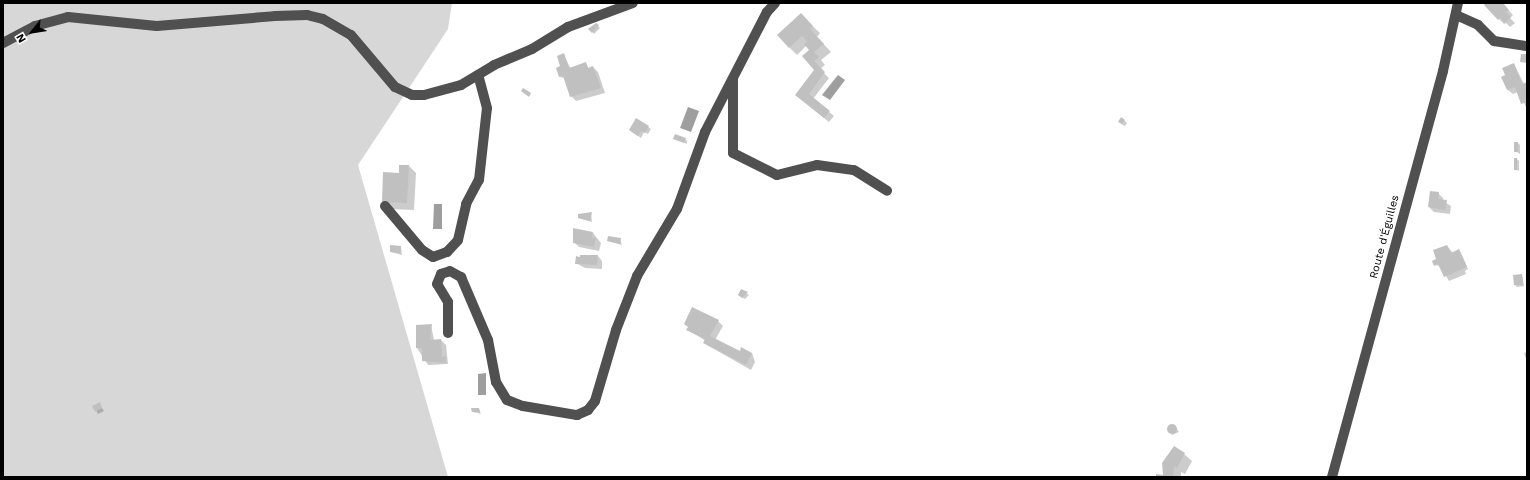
<!DOCTYPE html>
<html>
<head>
<meta charset="utf-8">
<style>
  body { margin:0 }
  #map { position:relative; width:1530px; height:480px; overflow:hidden; background:#fff; font-family:"Work Sans",sans-serif }
  div>[style] { position:absolute }
  [style*='--x'] { left:calc(var(--x)*1px); top:calc(var(--y)*1px); width:calc(var(--w)*1px); rotate:calc(var(--a)*1deg) }
  .green>* { inset:0; background:#d7d7d7 }
  .water>* { inset:0; background:#9e9e9e }
  .shadow>* { inset:0; background:#0003 }
  .building>* { inset:0; background:#c0c0c0 }
  .round { border-radius:50% }
  .minor>* { height:10px; margin:-5px; padding:0 5px; transform-origin:5px; border-radius:5px; background:#505050 }
  span { translate:-50% -50%; white-space:nowrap; text-align:center; line-height:1.15; -webkit-text-stroke:3px #fff; paint-order:stroke }
  .street-label { font-size:11px; color:#000 }
  .frame { position:absolute; inset:0; border:4px solid #000; pointer-events:none }
  .north { position:absolute; left:12px; top:12px; width:40px; height:40px; -webkit-text-stroke:3px #fff; paint-order:stroke; rotate:240deg; font-size:11px; font-weight:700; line-height:16px; text-align:center; color:#000 }
  .north::after { content:''; display:block; margin:auto; width:14px; height:18px; background:#000; clip-path:polygon(50% 0,100% 100%,50% 72%,0 100%) }
</style>
</head>
<body>
<div id="map">
  <div class="green">
    <div style="clip-path:polygon(3px 3px,452px 3px,448px 29px,358px 165px,448px 477px,3px 477px)"></div>
  </div>
  <div class="water">
    <div style="clip-path:polygon(838px 75px,845px 80px,830px 100px,822px 95px)"></div>
    <div style="clip-path:polygon(688px 107px,699px 111px,691px 132px,680px 128px)"></div>
    <div style="clip-path:polygon(434px 204px,442px 204px,442px 229px,433px 229px)"></div>
    <div style="clip-path:polygon(486px 373px,486px 395px,478px 395px,478px 374px)"></div>
  </div>
  <div class="shadow">
    <div style="clip-path:polygon(1487px 3px,1502px 3px,1513px 15px,1510px 18px,1515px 23px,1510px 27px,1506px 23px,1504px 24px,1485px 5px)"></div>
    <div style="clip-path:polygon(801px 15px,820px 33px,817px 37px,831px 52px,821px 60px,825px 65px,820px 69px,829px 78px,813px 99px,834px 116px,829px 122px,796px 95px,815px 70px,811px 50px,806px 46px,797px 55px,784px 42px)"></div>
    <div style="clip-path:polygon(596px 24px,600px 28px,594px 34px,590px 29px)"></div>
    <div style="clip-path:polygon(563px 54px,571px 69px,585px 63px,589px 69px,593px 67px,598px 72px,605px 93px,576px 101px,571px 96px,565px 78px,560px 77px)"></div>
    <div style="clip-path:polygon(1514px 64px,1524px 84px,1527px 83px,1527px 109px,1518px 92px,1513px 94px,1508px 90px,1506px 76px)"></div>
    <div style="clip-path:polygon(1121px 118px,1127px 123px,1125px 126px,1121px 124px)"></div>
    <div style="clip-path:polygon(637px 119px,651px 129px,648px 134px,644px 132px,641px 138px,632px 132px)"></div>
    <div style="clip-path:polygon(675px 138px,685px 139px,687px 141px,687px 144px)"></div>
    <div style="clip-path:polygon(1518px 143px,1520px 145px,1520px 154px,1515px 151px)"></div>
    <div style="clip-path:polygon(1517px 159px,1519px 161px,1519px 171px,1515px 169px)"></div>
    <div style="clip-path:polygon(409px 166px,416px 173px,414px 210px,390px 209px,383px 202px)"></div>
    <div style="clip-path:polygon(1438px 193px,1443px 198px,1443px 201px,1451px 206px,1450px 214px,1434px 212px,1429px 207px)"></div>
    <div style="clip-path:polygon(591px 213px,592px 222px,579px 218px,579px 215px)"></div>
    <div style="clip-path:polygon(574px 230px,593px 233px,601px 243px,599px 251px,579px 247px,574px 242px)"></div>
    <div style="clip-path:polygon(620px 239px,622px 245px,608px 241px)"></div>
    <div style="clip-path:polygon(1447px 246px,1453px 253px,1459px 251px,1461px 253px,1468px 269px,1465px 271px,1466px 274px,1449px 281px,1440px 266px,1435px 265px,1436px 260px)"></div>
    <div style="clip-path:polygon(401px 247px,402px 255px,391px 252px)"></div>
    <div style="clip-path:polygon(598px 256px,602px 261px,602px 269px,585px 268px,576px 263px)"></div>
    <div style="clip-path:polygon(1522px 275px,1524px 286px,1517px 287px,1515px 285px)"></div>
    <div style="clip-path:polygon(742px 290px,749px 295px,745px 299px,741px 297px)"></div>
    <div style="clip-path:polygon(718px 321px,723px 326px,715px 340px,743px 354px,752px 353px,755px 362px,751px 370px,707px 345px,706px 341px,688px 330px)"></div>
    <div style="clip-path:polygon(431px 325px,434px 340px,441px 340px,446px 345px,448px 364px,428px 365px,417px 348px)"></div>
    <div style="clip-path:polygon(1527px 352px,1527px 361px,1524px 353px)"></div>
    <div style="clip-path:polygon(99px 404px,104px 411px,98px 414px,94px 407px)"></div>
    <div style="clip-path:polygon(479px 409px,481px 414px,473px 412px)"></div>
    <div style="clip-path:polygon(1175px 426px,1179px 432px,1172px 435px,1168px 427px)"></div>
    <div style="clip-path:polygon(1184px 454px,1192px 461px,1185px 474px,1181px 472px,1181px 477px,1157px 477px,1166px 476px,1164px 475px)"></div>
  </div>
  <div class="building">
    <div style="clip-path:polygon(1486px 3px,1503px 3px,1509px 10px,1506px 12px,1511px 17px,1505px 23px,1500px 18px,1498px 20px,1484px 5px)"></div>
    <div style="clip-path:polygon(801px 13px,813px 26px,810px 29px,824px 44px,814px 52px,819px 57px,814px 61px,825px 72px,809px 94px,830px 111px,824px 118px,795px 95px,814px 70px,802px 56px,809px 50px,804px 44px,807px 41px,802px 36px,789px 48px,777px 35px)"></div>
    <div style="clip-path:polygon(596px 23px,599px 25px,592px 33px,588px 29px)"></div>
    <div style="clip-path:polygon(564px 53px,569px 68px,586px 62px,588px 68px,593px 66px,601px 88px,570px 97px,563px 76px,559px 77px,556px 68px,560px 66px,557px 56px)"></div>
    <div style="clip-path:polygon(1521px 54px,1527px 54px,1527px 63px,1520px 62px)"></div>
    <div style="clip-path:polygon(1514px 63px,1522px 84px,1527px 82px,1527px 102px,1521px 104px,1515px 87px,1507px 90px,1501px 77px,1505px 75px,1502px 68px)"></div>
    <div style="clip-path:polygon(523px 88px,531px 93px,529px 97px,521px 91px)"></div>
    <div style="clip-path:polygon(1121px 117px,1125px 120px,1122px 124px,1118px 122px)"></div>
    <div style="clip-path:polygon(636px 118px,649px 126px,645px 133px,641px 131px,638px 136px,629px 130px)"></div>
    <div style="clip-path:polygon(675px 134px,686px 138px,684px 143px,673px 139px)"></div>
    <div style="clip-path:polygon(1514px 142px,1518px 142px,1518px 152px,1514px 152px)"></div>
    <div style="clip-path:polygon(1514px 158px,1517px 158px,1517px 170px,1514px 170px)"></div>
    <div style="clip-path:polygon(399px 165px,409px 165px,407px 203px,382px 202px,383px 172px,399px 173px)"></div>
    <div style="clip-path:polygon(1430px 191px,1439px 192px,1438px 199px,1447px 200px,1445px 210px,1428px 207px)"></div>
    <div style="clip-path:polygon(592px 212px,590px 221px,578px 218px,578px 214px)"></div>
    <div style="clip-path:polygon(573px 228px,593px 232px,592px 237px,596px 238px,594px 247px,573px 243px)"></div>
    <div style="clip-path:polygon(608px 236px,621px 238px,620px 244px,607px 241px)"></div>
    <div style="clip-path:polygon(390px 245px,401px 246px,400px 253px,390px 252px)"></div>
    <div style="clip-path:polygon(1447px 245px,1451px 253px,1459px 249px,1467px 267px,1444px 277px,1438px 264px,1434px 266px,1432px 261px,1436px 259px,1433px 250px)"></div>
    <div style="clip-path:polygon(580px 255px,598px 255px,597px 265px,575px 264px,576px 256px,580px 257px)"></div>
    <div style="clip-path:polygon(1522px 274px,1523px 285px,1514px 285px,1513px 275px)"></div>
    <div style="clip-path:polygon(741px 289px,748px 292px,742px 298px,738px 295px)"></div>
    <div style="clip-path:polygon(692px 307px,719px 320px,710px 336px,740px 351px,741px 347px,752px 353px,746px 365px,703px 343px,705px 339px,686px 330px,688px 327px,684px 324px)"></div>
    <div style="clip-path:polygon(432px 324px,430px 340px,441px 339px,442px 357px,446px 356px,446px 363px,422px 361px,422px 348px,416px 348px,416px 325px)"></div>
    <div style="clip-path:polygon(100px 402px,102px 408px,95px 412px,92px 406px)"></div>
    <div style="clip-path:polygon(471px 408px,479px 408px,480px 412px,472px 412px)"></div>
    <div class="round" style="left:1167px;top:424px;width:10px;height:10px"></div>
    <div style="clip-path:polygon(1174px 446px,1185px 453px,1177px 468px,1174px 466px,1173px 477px,1156px 477px,1156px 474px,1163px 475px,1162px 463px)"></div>
  </div>
  <div class="minor">
    <div style="--x:1456;--y:15;--w:24;--a:24"></div>
    <div style="--x:1478;--y:25;--w:23;--a:45"></div>
    <div style="--x:1494;--y:41;--w:33;--a:9"></div>
    <div style="--x:3;--y:43;--w:36;--a:-28"></div>
    <div style="--x:35;--y:26;--w:34;--a:-15"></div>
    <div style="--x:68;--y:17;--w:89;--a:5.8"></div>
    <div style="--x:157;--y:26;--w:118;--a:-4.8"></div>
    <div style="--x:275;--y:16;--w:32;--a:-2"></div>
    <div style="--x:307;--y:15;--w:16;--a:14"></div>
    <div style="--x:323;--y:19;--w:32;--a:30"></div>
    <div style="--x:351;--y:35;--w:68;--a:49.8"></div>
    <div style="--x:395;--y:87;--w:19;--a:25"></div>
    <div style="--x:412;--y:95;--w:12;--a:0"></div>
    <div style="--x:424;--y:95;--w:38;--a:-15"></div>
    <div style="--x:461;--y:85;--w:39;--a:-31"></div>
    <div style="--x:494;--y:65;--w:41;--a:-22.8"></div>
    <div style="--x:532;--y:49;--w:42;--a:-31.4"></div>
    <div style="--x:568;--y:27;--w:69;--a:-20.3"></div>
    <div style="--x:733;--y:80;--w:73;--a:90"></div>
    <div style="--x:733;--y:153;--w:49;--a:26.6"></div>
    <div style="--x:777;--y:175;--w:41;--a:-14"></div>
    <div style="--x:817;--y:165;--w:37;--a:8"></div>
    <div style="--x:854;--y:170;--w:39;--a:32"></div>
    <div style="--x:385;--y:206;--w:57;--a:49.9"></div>
    <div style="--x:422;--y:250;--w:13;--a:32"></div>
    <div style="--x:433;--y:257;--w:15;--a:-20"></div>
    <div style="--x:447;--y:252;--w:16;--a:-47"></div>
    <div style="--x:458;--y:240;--w:37;--a:-77"></div>
    <div style="--x:466;--y:204;--w:27;--a:-62"></div>
    <div style="--x:479;--y:180;--w:72;--a:-83.7"></div>
    <div style="--x:487;--y:108;--w:34;--a:-105"></div>
    <div style="--x:448;--y:333;--w:31;--a:-90"></div>
    <div style="--x:448;--y:302;--w:21;--a:-121"></div>
    <div style="--x:437;--y:284;--w:11;--a:-68"></div>
    <div style="--x:441;--y:274;--w:9;--a:-18"></div>
    <div style="--x:450;--y:271;--w:13;--a:29"></div>
    <div style="--x:461;--y:277;--w:69;--a:66.8"></div>
    <div style="--x:488;--y:340;--w:43;--a:79.2"></div>
    <div style="--x:496;--y:382;--w:21;--a:59"></div>
    <div style="--x:507;--y:400;--w:17;--a:21"></div>
    <div style="--x:523;--y:406;--w:55;--a:9.5"></div>
    <div style="--x:577;--y:415;--w:12;--a:-24"></div>
    <div style="--x:588;--y:410;--w:11;--a:-52"></div>
    <div style="--x:595;--y:401;--w:74;--a:-73.5"></div>
    <div style="--x:616;--y:330;--w:58;--a:-68.7"></div>
    <div style="--x:637;--y:276;--w:78;--a:-59.2"></div>
    <div style="--x:677;--y:209;--w:82;--a:-70"></div>
    <div style="--x:705;--y:132;--w:135;--a:-62.7"></div>
    <div style="--x:767;--y:12;--w:12;--a:-48"></div>
    <div style="--x:1332;--y:477;--w:421;--a:-74.7"></div>
    <div style="--x:1443;--y:71;--w:70;--a:-77.6"></div>
  </div>
  <div class="street-label">
    <span style="left:1385px;top:237px;rotate:-75deg">Route d'Éguilles</span>
  </div>
  <div class="frame"></div>
  <div class="north">N</div>
</div>
</body>
</html>
